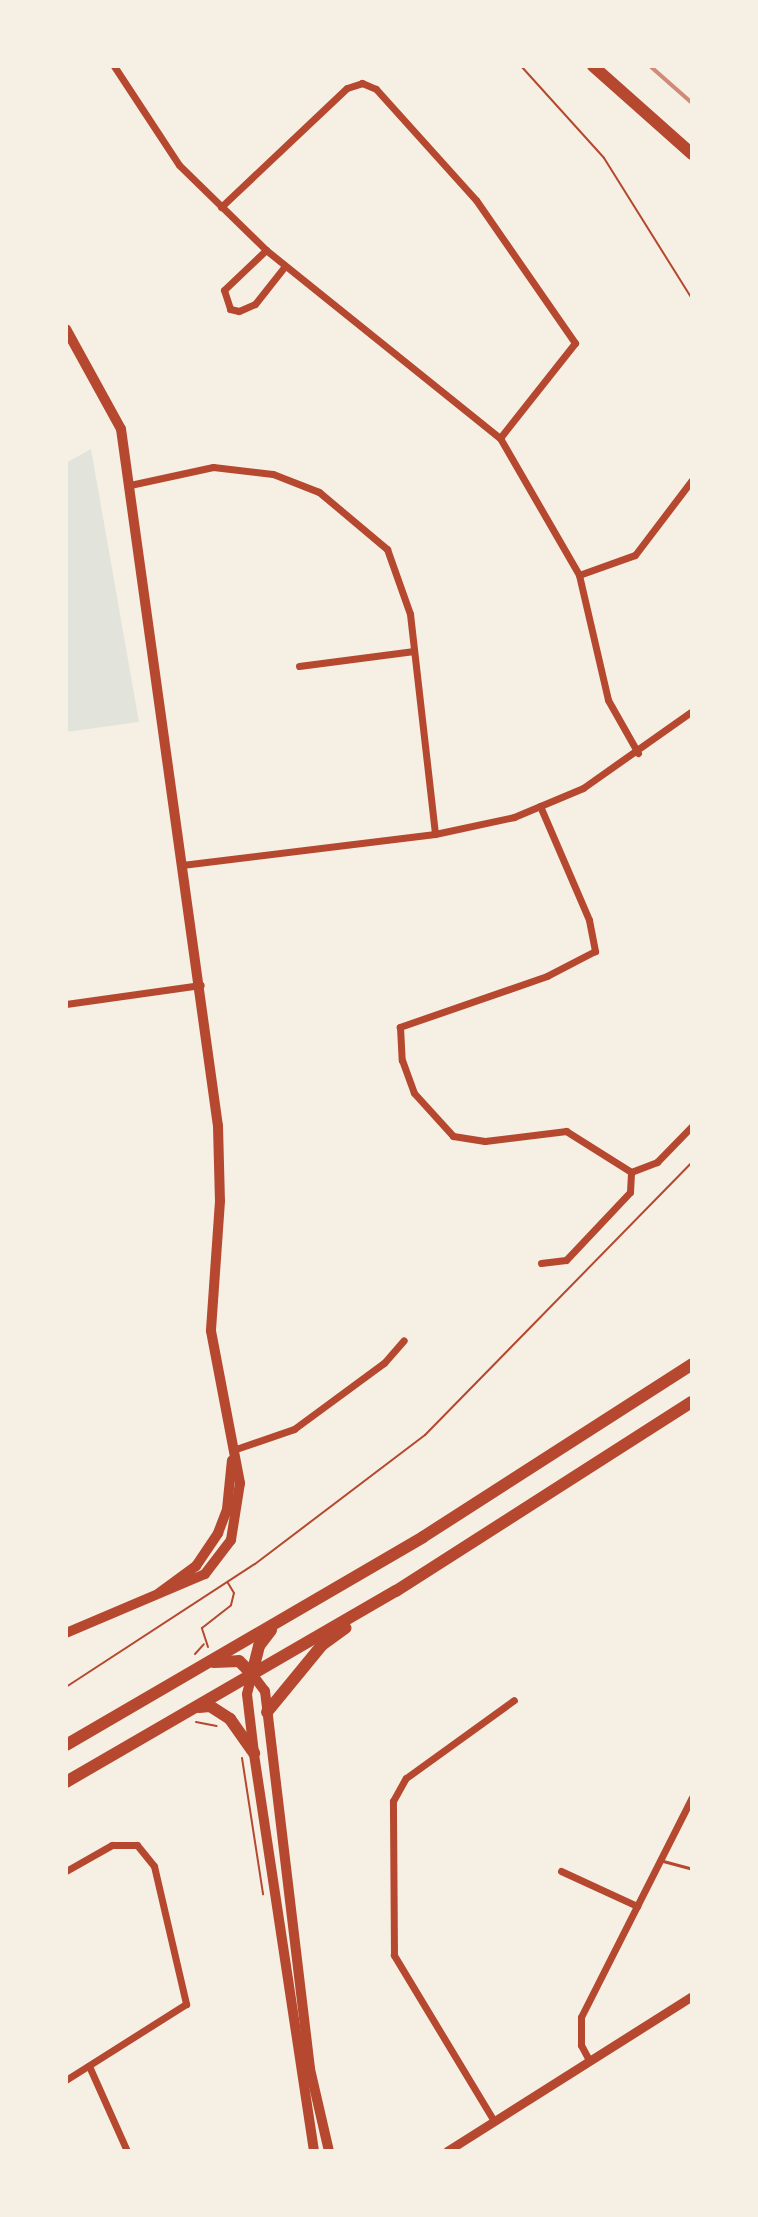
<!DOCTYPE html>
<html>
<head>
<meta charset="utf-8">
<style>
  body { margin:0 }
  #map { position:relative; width:758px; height:2217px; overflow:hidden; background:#f6efe4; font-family:"Crimson Pro",serif }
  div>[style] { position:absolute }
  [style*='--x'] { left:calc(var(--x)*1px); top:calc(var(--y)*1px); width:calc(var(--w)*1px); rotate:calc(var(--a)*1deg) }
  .green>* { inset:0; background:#e2e4dc }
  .path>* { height:2px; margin:-1px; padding:0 1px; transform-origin:1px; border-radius:1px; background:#b5482f }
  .service>* { height:3px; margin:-1.5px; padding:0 1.5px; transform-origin:1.5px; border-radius:1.5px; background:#b5482f }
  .minor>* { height:7px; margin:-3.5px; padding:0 3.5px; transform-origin:3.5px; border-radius:3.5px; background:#b5482f }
  .tertiary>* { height:9px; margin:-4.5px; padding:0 4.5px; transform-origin:4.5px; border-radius:4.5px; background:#b5482f }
  .secondary>* { height:10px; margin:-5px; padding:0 5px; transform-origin:5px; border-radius:5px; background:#b5482f }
  .trunk>* { height:12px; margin:-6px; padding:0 6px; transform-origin:6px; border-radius:6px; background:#b5482f }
  .motorway>* { height:12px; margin:-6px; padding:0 6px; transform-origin:6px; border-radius:6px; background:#b5482f }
  .rail>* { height:4px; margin:-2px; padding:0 2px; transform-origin:2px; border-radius:2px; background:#cf8b77 }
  span { translate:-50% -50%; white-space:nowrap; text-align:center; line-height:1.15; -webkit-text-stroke:8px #f6efe4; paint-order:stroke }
  .frame { position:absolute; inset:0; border:68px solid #f6efe4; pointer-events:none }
</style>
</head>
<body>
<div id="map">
  <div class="green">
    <div style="clip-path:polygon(91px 449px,139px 722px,66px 732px,66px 463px)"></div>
  </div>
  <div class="path">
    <div style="--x:521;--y:66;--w:124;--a:47.9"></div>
    <div style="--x:604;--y:158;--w:166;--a:58"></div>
    <div style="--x:208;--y:1647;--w:20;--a:-108"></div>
    <div style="--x:202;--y:1628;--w:37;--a:-38"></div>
    <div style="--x:231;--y:1605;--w:12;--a:-76"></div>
    <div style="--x:234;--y:1593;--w:12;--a:-121"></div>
    <div style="--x:195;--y:1654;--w:13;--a:-48"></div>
    <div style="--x:66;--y:1687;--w:225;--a:-33.1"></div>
    <div style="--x:255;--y:1564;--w:213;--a:-37.2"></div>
    <div style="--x:425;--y:1435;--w:382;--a:-45.6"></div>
    <div style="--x:196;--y:1722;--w:21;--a:11"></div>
    <div style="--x:242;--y:1758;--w:138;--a:81.2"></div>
  </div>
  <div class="service">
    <div style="--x:663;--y:1861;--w:30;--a:15"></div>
  </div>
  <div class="minor">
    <div style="--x:114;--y:66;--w:118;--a:56.7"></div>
    <div style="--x:179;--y:165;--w:122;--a:44.3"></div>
    <div style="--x:266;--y:250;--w:300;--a:38.8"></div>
    <div style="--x:500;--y:438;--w:158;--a:60"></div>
    <div style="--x:579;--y:575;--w:128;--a:76.9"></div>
    <div style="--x:608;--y:700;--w:61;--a:60.5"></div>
    <div style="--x:221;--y:207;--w:173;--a:-43.4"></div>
    <div style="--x:347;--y:88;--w:16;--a:-18"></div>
    <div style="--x:362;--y:83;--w:15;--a:23"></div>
    <div style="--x:376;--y:89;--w:149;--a:48"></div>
    <div style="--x:476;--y:200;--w:174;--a:55.3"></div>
    <div style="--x:575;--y:343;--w:121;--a:128.3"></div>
    <div style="--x:266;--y:250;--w:58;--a:136.4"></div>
    <div style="--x:224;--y:290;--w:20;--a:72"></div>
    <div style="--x:230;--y:309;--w:9;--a:13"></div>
    <div style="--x:239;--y:311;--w:17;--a:-24"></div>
    <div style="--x:255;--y:304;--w:48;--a:-51.7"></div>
    <div style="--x:130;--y:485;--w:85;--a:-12.2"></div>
    <div style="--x:213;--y:467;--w:60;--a:6.7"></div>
    <div style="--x:273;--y:474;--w:49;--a:21.4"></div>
    <div style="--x:319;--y:492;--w:89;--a:40"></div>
    <div style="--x:387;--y:549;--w:69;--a:70.5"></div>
    <div style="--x:410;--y:614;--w:221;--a:83.5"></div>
    <div style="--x:579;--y:575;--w:59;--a:-19.7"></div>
    <div style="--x:635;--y:555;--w:94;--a:-52.8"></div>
    <div style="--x:299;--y:666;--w:116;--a:-7.4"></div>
    <div style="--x:540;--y:806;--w:124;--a:66.7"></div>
    <div style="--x:589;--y:920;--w:32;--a:79"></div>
    <div style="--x:595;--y:951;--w:54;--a:152.5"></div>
    <div style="--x:547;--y:976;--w:156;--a:160.9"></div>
    <div style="--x:400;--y:1027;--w:33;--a:87"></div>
    <div style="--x:402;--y:1060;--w:35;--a:70"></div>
    <div style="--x:414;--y:1093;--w:58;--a:47.8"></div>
    <div style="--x:453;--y:1136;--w:32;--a:9"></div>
    <div style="--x:485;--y:1141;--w:82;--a:-7"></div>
    <div style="--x:566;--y:1131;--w:77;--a:32.2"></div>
    <div style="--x:631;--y:1172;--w:28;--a:-21"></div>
    <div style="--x:657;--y:1162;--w:50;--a:-45.8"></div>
    <div style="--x:182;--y:865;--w:255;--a:-7"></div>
    <div style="--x:435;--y:834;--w:81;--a:-12.1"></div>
    <div style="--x:514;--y:817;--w:75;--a:-22.8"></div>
    <div style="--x:583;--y:788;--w:133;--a:-35.2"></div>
    <div style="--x:66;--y:1004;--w:136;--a:-8"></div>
    <div style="--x:541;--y:1263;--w:25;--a:-7"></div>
    <div style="--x:566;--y:1260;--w:93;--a:-46.7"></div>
    <div style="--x:630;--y:1192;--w:20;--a:-87"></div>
    <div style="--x:233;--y:1450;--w:65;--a:-19"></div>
    <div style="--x:294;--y:1429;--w:112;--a:-36.3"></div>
    <div style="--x:384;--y:1363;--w:30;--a:-49"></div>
    <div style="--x:66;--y:1871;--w:53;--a:-29.5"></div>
    <div style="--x:112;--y:1845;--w:25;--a:0"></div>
    <div style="--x:137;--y:1845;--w:27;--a:51"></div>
    <div style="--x:154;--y:1866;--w:142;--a:76.9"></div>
    <div style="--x:186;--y:2004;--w:142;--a:147.7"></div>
    <div style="--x:561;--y:1871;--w:84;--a:24.7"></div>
    <div style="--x:589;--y:2060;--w:17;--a:-118"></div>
    <div style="--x:581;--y:2045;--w:28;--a:-90"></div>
    <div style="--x:581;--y:2017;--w:246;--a:-63.2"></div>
    <div style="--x:89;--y:2066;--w:93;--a:65.9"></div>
    <div style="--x:494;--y:2121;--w:194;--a:-121.1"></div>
    <div style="--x:394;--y:1955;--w:154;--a:-90.4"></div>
    <div style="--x:393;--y:1801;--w:26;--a:-61"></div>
    <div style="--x:406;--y:1778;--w:133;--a:-35.8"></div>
  </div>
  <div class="tertiary">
    <div style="--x:447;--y:2151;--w:290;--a:-32.3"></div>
  </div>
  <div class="secondary">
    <div style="--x:66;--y:329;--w:114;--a:61.2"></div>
    <div style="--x:121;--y:429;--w:704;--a:82.08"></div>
    <div style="--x:218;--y:1126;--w:75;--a:88.5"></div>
    <div style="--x:220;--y:1201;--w:130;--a:94"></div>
    <div style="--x:211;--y:1331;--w:155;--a:79.2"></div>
    <div style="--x:240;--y:1483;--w:58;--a:99"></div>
    <div style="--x:231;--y:1540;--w:43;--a:127.4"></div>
    <div style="--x:205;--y:1574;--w:151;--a:157"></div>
    <div style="--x:159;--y:1593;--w:46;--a:-36.1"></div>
    <div style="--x:196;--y:1566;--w:40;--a:-56"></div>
    <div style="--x:218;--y:1533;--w:26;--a:-69"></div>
    <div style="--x:227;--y:1509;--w:49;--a:-84.2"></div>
    <div style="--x:314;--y:2151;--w:402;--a:-98.6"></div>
    <div style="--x:254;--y:1753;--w:59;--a:-96.8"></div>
    <div style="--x:247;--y:1694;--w:21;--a:-76"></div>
    <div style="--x:252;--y:1674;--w:21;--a:53"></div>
    <div style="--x:265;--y:1691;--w:381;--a:83.2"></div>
    <div style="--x:310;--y:2069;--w:84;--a:77"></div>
  </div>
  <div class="trunk">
    <div style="--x:214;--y:1662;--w:25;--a:-2"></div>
    <div style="--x:239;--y:1661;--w:18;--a:45"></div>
    <div style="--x:252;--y:1674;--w:29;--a:-76"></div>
    <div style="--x:259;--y:1646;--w:20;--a:-53"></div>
    <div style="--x:199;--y:1707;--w:11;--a:-5"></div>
    <div style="--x:210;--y:1706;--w:24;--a:33"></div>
    <div style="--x:230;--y:1719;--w:42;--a:54.8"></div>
    <div style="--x:267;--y:1712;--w:87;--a:-50.6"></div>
    <div style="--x:322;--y:1645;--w:29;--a:-36"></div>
    <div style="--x:66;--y:1745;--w:413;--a:-30.2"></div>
    <div style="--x:423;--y:1537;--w:320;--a:-32.7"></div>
    <div style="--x:66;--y:1782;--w:381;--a:-30.1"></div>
    <div style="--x:396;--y:1591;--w:351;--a:-32.6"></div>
  </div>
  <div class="motorway">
    <div style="--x:593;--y:66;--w:132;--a:41.6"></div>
  </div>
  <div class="rail">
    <div style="--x:650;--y:66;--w:56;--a:41.4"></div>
  </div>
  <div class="frame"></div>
</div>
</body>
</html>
